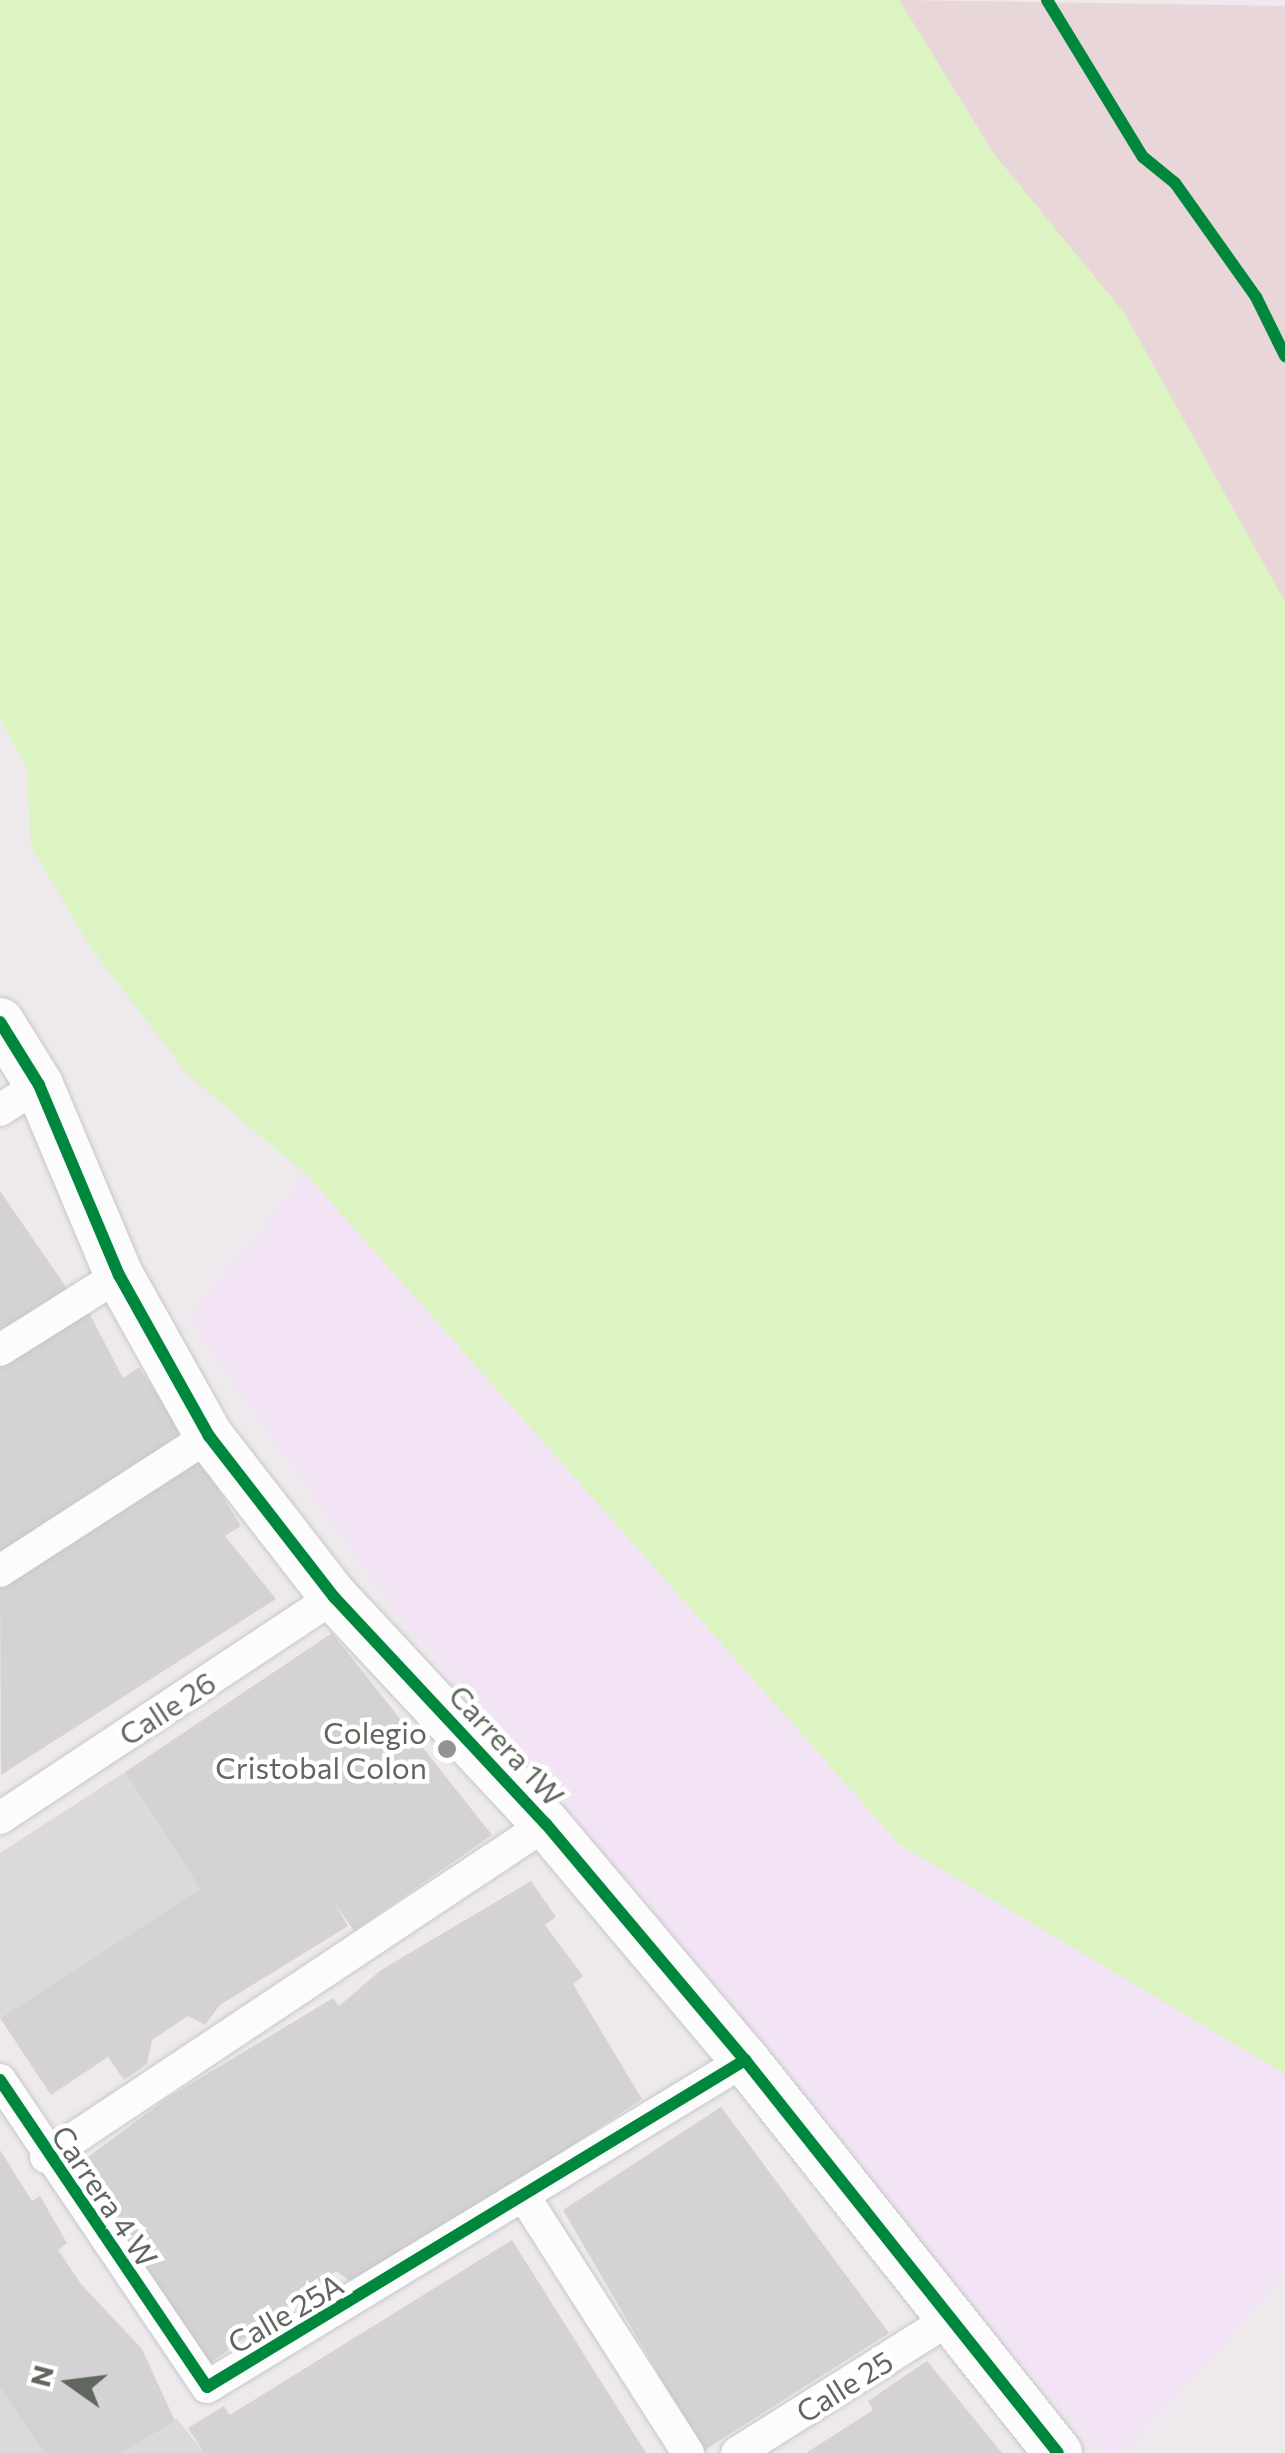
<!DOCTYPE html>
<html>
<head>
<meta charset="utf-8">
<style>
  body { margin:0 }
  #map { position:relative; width:1285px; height:2453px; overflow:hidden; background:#ede9ed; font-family:Commissioner,sans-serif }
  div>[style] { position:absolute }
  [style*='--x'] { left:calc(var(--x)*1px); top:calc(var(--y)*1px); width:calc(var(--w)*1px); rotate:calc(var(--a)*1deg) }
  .commercial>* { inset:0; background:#f2e4f5 }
  .industrial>* { inset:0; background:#dcd9dd }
  .green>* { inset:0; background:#e9d6d8 }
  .water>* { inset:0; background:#dcf4c1 }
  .building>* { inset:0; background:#d5d2d5 }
  .roads { filter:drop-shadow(0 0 2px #c7c7c7) drop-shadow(0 0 2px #c7c7c7) }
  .street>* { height:32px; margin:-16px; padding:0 16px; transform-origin:16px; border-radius:16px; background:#fcfcfc }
  .secondary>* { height:48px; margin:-24px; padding:0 24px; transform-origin:24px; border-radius:24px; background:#fcfcfc }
  .cycleway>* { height:12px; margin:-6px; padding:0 6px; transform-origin:6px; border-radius:6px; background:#00873e }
  .dots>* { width:28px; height:28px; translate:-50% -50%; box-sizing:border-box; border:5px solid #fff; border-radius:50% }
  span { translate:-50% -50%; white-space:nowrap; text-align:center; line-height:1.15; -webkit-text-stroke:9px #fff; paint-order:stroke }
  .street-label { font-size:30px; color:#61665e }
  .poi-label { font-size:30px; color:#61665e }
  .right { translate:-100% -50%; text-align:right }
  .north { position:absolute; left:20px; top:2333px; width:100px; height:100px; -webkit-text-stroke:8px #fff; paint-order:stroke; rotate:284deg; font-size:28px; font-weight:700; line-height:40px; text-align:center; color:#61665e }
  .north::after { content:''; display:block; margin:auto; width:35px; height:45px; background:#61665e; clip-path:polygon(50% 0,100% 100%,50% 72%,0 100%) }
</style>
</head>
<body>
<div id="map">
  <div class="commercial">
    <div style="clip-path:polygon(306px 1174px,899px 1844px,1285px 2074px,1285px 2277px,1123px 2453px,1100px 2453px,1069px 2421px,393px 1609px,188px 1318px)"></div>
  </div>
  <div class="industrial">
    <div style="clip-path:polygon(125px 1772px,200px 1889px,0 2018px,0 1853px)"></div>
    <div style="clip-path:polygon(0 2388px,28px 2429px,44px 2453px,0 2453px)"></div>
    <div style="clip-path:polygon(177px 2419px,204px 2453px,121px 2453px)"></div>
  </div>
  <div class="green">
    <div style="clip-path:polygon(899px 0,1285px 6px,1285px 602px,991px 149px)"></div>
  </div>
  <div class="water">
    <div style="clip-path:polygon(0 0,899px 0,991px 150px,1125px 314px,1285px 602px,1285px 2074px,899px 1844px,306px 1174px,188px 1075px,91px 948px,31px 846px,27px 769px,0 718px)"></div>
  </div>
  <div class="building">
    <div style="clip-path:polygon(0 1191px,68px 1290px,0 1333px)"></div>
    <div style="clip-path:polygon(85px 1305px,123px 1378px,139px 1367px,188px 1441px,138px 1474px,133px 1465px,0 1552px,0 1362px)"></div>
    <div style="clip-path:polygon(197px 1455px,241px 1526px,225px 1536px,276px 1599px,1px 1775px,0 1582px)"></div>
    <div style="clip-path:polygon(332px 1633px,492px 1835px,354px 1931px,334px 1902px,348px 1926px,220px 2005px,205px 2025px,188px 2016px,152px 2040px,147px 2064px,124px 2080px,108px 2057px,51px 2095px,0 2018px,200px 1889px,125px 1772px)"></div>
    <div style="clip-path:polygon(531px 1881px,556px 1917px,545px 1925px,583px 1976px,573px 1984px,642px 2099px,359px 2287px,336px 2271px,209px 2364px,69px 2171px,169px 2097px,333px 1998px,339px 2006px,381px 1970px)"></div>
    <div style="clip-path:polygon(721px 2107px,889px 2333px,703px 2451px,563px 2210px)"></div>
    <div style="clip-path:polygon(0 2150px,32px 2201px,40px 2196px,67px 2243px,58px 2250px,81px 2284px,142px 2349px,175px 2421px,121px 2453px,44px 2453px,0 2388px)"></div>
    <div style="clip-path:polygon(512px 2240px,646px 2453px,204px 2453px,188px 2428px,224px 2406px,230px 2415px)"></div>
    <div style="clip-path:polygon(927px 2361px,1002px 2453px,806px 2453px,873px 2410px,868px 2401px)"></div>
  </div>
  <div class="roads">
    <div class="street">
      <div style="--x:0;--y:1110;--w:46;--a:-32.7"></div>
      <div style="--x:0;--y:1350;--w:141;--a:-32.2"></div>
      <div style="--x:0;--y:1571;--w:249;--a:-32.9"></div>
      <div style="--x:0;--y:1818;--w:400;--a:-33.5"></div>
      <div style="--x:0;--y:2080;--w:370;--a:56"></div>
      <div style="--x:207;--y:2387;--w:630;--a:-31.29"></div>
      <div style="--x:46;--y:2157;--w:601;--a:-33.66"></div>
      <div style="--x:527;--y:2201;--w:299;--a:57.4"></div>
      <div style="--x:737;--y:2453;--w:253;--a:-32.2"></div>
    </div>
    <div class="secondary">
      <div style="--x:0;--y:1022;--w:74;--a:58.2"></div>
      <div style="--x:39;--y:1085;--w:206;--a:67.2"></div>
      <div style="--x:119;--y:1275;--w:184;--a:60.8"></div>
      <div style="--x:209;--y:1436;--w:204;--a:52.2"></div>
      <div style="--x:334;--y:1597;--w:311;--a:47"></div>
      <div style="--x:546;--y:1824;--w:309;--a:49.9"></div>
      <div style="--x:745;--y:2060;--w:502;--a:51.46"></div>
    </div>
  </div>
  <div class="cycleway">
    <div style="--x:1047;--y:0;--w:184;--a:58.6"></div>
    <div style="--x:1143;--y:157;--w:41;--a:39.1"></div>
    <div style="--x:1175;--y:183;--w:140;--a:54.6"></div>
    <div style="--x:1256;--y:297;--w:66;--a:63.8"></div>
    <div style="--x:0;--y:1022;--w:74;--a:58.2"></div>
    <div style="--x:39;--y:1085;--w:206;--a:67.2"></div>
    <div style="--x:119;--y:1275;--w:184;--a:60.8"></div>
    <div style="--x:209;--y:1436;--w:204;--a:52.2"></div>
    <div style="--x:334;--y:1597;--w:311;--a:47"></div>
    <div style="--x:546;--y:1824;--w:309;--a:49.9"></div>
    <div style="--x:745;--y:2060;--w:502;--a:51.46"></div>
    <div style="--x:0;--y:2080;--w:370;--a:56"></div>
    <div style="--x:207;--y:2387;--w:630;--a:-31.29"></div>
  </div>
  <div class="dots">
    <div style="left:447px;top:1749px;background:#929490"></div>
  </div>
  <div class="street-label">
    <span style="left:167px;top:1708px;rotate:-33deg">Calle 26</span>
    <span style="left:507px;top:1745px;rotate:47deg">Carrera 1W</span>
    <span style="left:105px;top:2196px;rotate:56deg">Carrera 4 W</span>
    <span style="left:285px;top:2313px;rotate:-30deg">Calle 25A</span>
    <span style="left:844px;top:2386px;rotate:-32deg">Calle 25</span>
  </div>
  <div class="poi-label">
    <span class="right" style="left:427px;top:1749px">Colegio<br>Cristobal Colon</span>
  </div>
  <div class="north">N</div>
</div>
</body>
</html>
